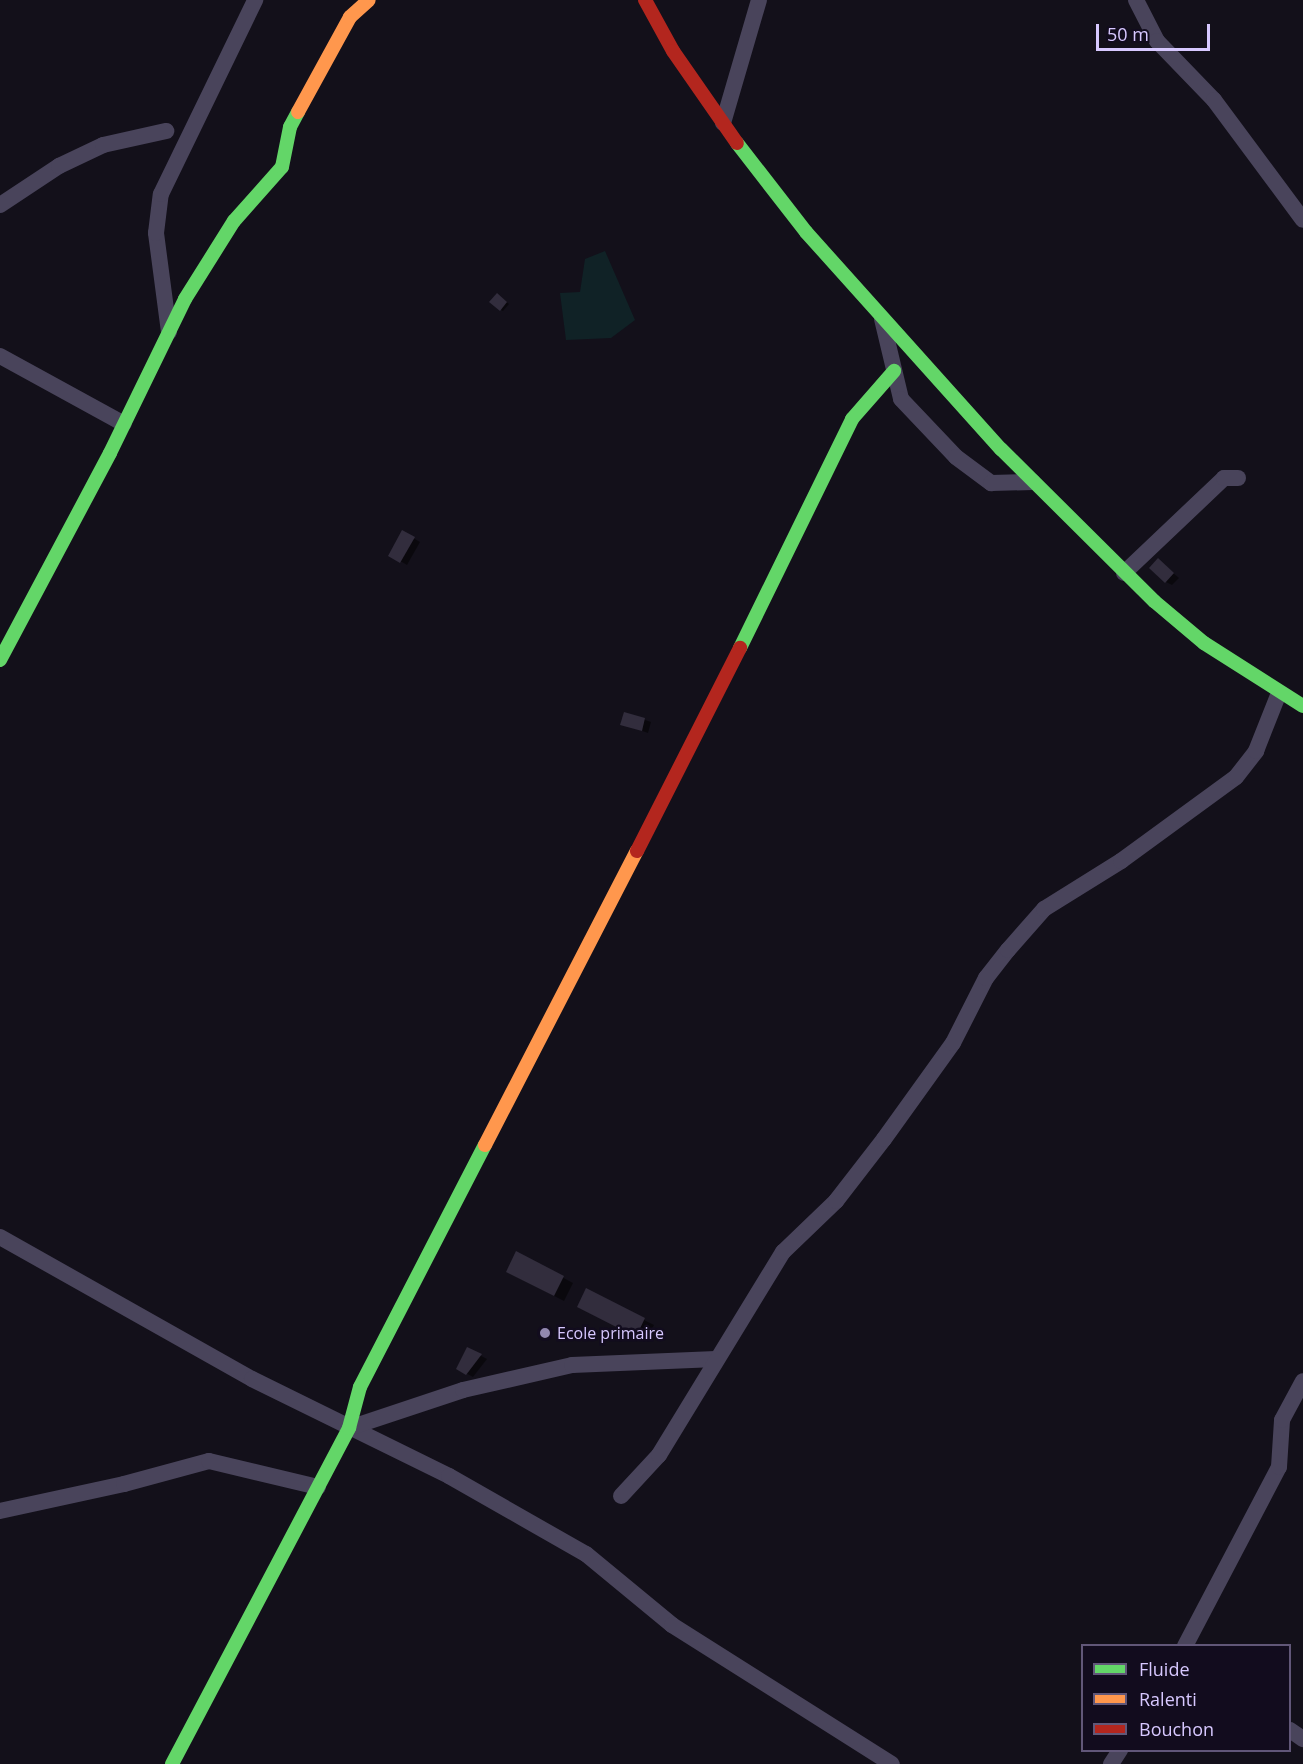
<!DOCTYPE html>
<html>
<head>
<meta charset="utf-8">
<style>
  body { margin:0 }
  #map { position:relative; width:1303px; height:1764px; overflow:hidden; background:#13101a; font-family:"Open Sans",sans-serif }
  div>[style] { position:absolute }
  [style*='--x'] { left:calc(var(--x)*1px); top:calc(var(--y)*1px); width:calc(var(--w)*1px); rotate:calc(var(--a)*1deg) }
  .green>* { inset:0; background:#102226 }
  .shadow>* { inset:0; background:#0007 }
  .building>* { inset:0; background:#322d3d }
  .street>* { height:16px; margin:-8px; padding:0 8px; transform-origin:8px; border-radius:8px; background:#49445b }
  .fast>* { height:14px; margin:-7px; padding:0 7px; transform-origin:7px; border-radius:7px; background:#63d668 }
  .slow>* { height:14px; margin:-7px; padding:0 7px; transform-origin:7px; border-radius:7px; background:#ff974d }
  .jam>* { height:14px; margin:-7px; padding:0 7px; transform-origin:7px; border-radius:7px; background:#b3261e }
  .dots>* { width:16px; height:16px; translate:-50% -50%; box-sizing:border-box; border:3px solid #120c1e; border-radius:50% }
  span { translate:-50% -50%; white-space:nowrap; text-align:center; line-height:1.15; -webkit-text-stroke:5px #120c1e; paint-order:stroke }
  .poi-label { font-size:16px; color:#d7c8ff }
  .left { translate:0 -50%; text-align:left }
  .legend { position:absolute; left:1081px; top:1644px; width:210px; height:108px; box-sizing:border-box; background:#120c1e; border:2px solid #615778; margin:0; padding:8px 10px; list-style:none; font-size:18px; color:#d7c8ff }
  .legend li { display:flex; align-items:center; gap:12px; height:30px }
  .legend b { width:30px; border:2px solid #615778 }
  .scale { position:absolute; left:1096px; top:24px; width:114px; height:27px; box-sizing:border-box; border:3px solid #d7c8ff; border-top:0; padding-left:8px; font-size:18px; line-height:21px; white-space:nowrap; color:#d7c8ff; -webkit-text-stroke:4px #120c1e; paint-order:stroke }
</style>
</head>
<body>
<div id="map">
  <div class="green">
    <div style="clip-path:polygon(605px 251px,635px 320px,611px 338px,566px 340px,560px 293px,580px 292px,585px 259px)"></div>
  </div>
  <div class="shadow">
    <div style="clip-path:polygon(499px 296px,509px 304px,503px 311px,501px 310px)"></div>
    <div style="clip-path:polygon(403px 532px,420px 542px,407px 565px,390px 555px)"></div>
    <div style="clip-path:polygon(1158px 560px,1179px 578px,1172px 585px,1166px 582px)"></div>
    <div style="clip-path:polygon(625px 713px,651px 722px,648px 733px,622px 724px)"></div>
    <div style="clip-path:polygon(517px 1253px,573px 1283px,564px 1301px,517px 1277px)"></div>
    <div style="clip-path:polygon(588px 1312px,644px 1320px,654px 1325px,646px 1341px)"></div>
    <div style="clip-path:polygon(468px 1349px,487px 1359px,473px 1377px,464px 1372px)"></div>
  </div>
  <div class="building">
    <div style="clip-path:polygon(497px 293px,507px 302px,500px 311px,489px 302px)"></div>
    <div style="clip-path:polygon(402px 530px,415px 537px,400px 563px,388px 556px)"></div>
    <div style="clip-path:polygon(1158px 558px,1174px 573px,1165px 583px,1149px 568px)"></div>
    <div style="clip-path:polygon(624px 712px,645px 718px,642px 731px,620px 725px)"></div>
    <div style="clip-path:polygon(516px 1251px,564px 1276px,554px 1296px,506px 1272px)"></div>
    <div style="clip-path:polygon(586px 1288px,645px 1318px,636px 1337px,577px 1307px)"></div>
    <div style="clip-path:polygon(467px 1347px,482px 1354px,466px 1375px,456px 1369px)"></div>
  </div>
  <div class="street">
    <div style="--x:1136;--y:0;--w:46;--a:62.9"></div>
    <div style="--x:1157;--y:41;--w:82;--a:46"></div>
    <div style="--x:1214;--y:100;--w:149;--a:53.4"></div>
    <div style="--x:723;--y:123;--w:128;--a:-73.7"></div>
    <div style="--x:0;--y:205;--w:71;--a:-33.5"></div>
    <div style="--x:59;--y:166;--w:49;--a:-25.5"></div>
    <div style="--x:103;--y:145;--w:65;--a:-12.5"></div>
    <div style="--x:882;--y:319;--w:82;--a:76.6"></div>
    <div style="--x:901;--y:399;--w:80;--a:46.5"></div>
    <div style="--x:956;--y:457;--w:44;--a:36.6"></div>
    <div style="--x:991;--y:483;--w:42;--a:-1.4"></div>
    <div style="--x:169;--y:332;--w:100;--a:-97.5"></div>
    <div style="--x:156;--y:233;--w:39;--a:-83"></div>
    <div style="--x:161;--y:194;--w:216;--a:-64.1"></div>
    <div style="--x:0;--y:356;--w:141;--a:28.7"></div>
    <div style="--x:1124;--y:573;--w:138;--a:-43.5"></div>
    <div style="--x:1224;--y:478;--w:14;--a:0"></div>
    <div style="--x:0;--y:1237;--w:289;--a:29.4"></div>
    <div style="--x:252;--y:1379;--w:220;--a:26.2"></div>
    <div style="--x:449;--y:1476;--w:158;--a:29.7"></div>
    <div style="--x:586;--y:1554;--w:112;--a:39.5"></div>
    <div style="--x:672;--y:1625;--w:260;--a:32.3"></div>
    <div style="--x:349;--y:1428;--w:120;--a:-18.4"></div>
    <div style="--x:463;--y:1390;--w:112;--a:-12.9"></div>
    <div style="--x:572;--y:1365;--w:144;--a:-2.4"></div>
    <div style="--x:621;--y:1496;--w:56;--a:-47.2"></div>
    <div style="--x:659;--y:1455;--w:238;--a:-58.6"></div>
    <div style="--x:783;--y:1252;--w:74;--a:-43.9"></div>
    <div style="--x:836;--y:1201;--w:78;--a:-52.3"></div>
    <div style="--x:884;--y:1139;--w:118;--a:-54.3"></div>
    <div style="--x:953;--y:1043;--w:73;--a:-63.1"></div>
    <div style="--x:986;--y:978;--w:36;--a:-52"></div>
    <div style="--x:1008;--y:950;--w:55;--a:-48.7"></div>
    <div style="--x:1044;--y:909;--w:91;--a:-31.9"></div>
    <div style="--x:1121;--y:861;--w:142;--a:-36.1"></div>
    <div style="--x:1236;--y:777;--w:33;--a:-52"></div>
    <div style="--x:1256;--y:751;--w:62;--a:-68.4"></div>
    <div style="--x:0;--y:1511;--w:127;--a:-12.3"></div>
    <div style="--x:124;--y:1484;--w:88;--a:-15.1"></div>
    <div style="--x:209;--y:1461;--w:112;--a:13.4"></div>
    <div style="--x:1185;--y:1646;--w:202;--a:-62.3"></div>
    <div style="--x:1279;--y:1467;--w:47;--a:-86.3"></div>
    <div style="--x:1282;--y:1420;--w:44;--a:-61.7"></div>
    <div style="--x:1290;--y:1730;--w:16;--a:35"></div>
    <div style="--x:1111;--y:1764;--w:17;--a:-57"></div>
  </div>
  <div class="fast">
    <div style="--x:737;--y:143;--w:113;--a:52.2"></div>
    <div style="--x:806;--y:232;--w:292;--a:48.1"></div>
    <div style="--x:1001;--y:449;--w:216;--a:44.8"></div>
    <div style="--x:1154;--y:601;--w:65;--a:40"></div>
    <div style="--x:1204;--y:643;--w:117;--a:32.5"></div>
    <div style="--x:740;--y:648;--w:255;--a:-63.9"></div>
    <div style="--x:852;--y:419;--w:64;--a:-48.8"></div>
    <div style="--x:0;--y:660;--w:234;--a:-62"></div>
    <div style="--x:110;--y:453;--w:171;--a:-64"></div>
    <div style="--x:185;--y:299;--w:92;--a:-57.9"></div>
    <div style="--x:234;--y:221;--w:72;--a:-48.4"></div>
    <div style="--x:282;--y:167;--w:41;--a:-78.7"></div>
    <div style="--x:290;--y:127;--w:17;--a:-62"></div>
    <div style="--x:172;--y:1764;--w:380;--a:-62.2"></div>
    <div style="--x:349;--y:1428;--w:42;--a:-75"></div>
    <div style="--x:360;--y:1387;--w:272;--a:-62.7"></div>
  </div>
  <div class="slow">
    <div style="--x:298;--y:112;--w:108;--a:-61.3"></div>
    <div style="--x:350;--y:17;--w:25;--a:-42"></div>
    <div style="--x:485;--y:1145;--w:331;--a:-62.7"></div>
  </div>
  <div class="jam">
    <div style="--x:645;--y:0;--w:58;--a:61.2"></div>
    <div style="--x:673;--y:51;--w:112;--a:55.2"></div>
    <div style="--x:637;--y:851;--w:228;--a:-63.1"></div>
  </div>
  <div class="dots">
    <div style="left:545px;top:1333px;background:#9288af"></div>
  </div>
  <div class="poi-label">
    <span class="left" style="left:557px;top:1333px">Ecole primaire</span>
  </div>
  <ul class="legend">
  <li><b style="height:8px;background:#63d668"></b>Fluide</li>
  <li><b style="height:8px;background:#ff974d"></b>Ralenti</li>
  <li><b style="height:8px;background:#b3261e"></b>Bouchon</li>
  </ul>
  <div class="scale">50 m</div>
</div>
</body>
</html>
